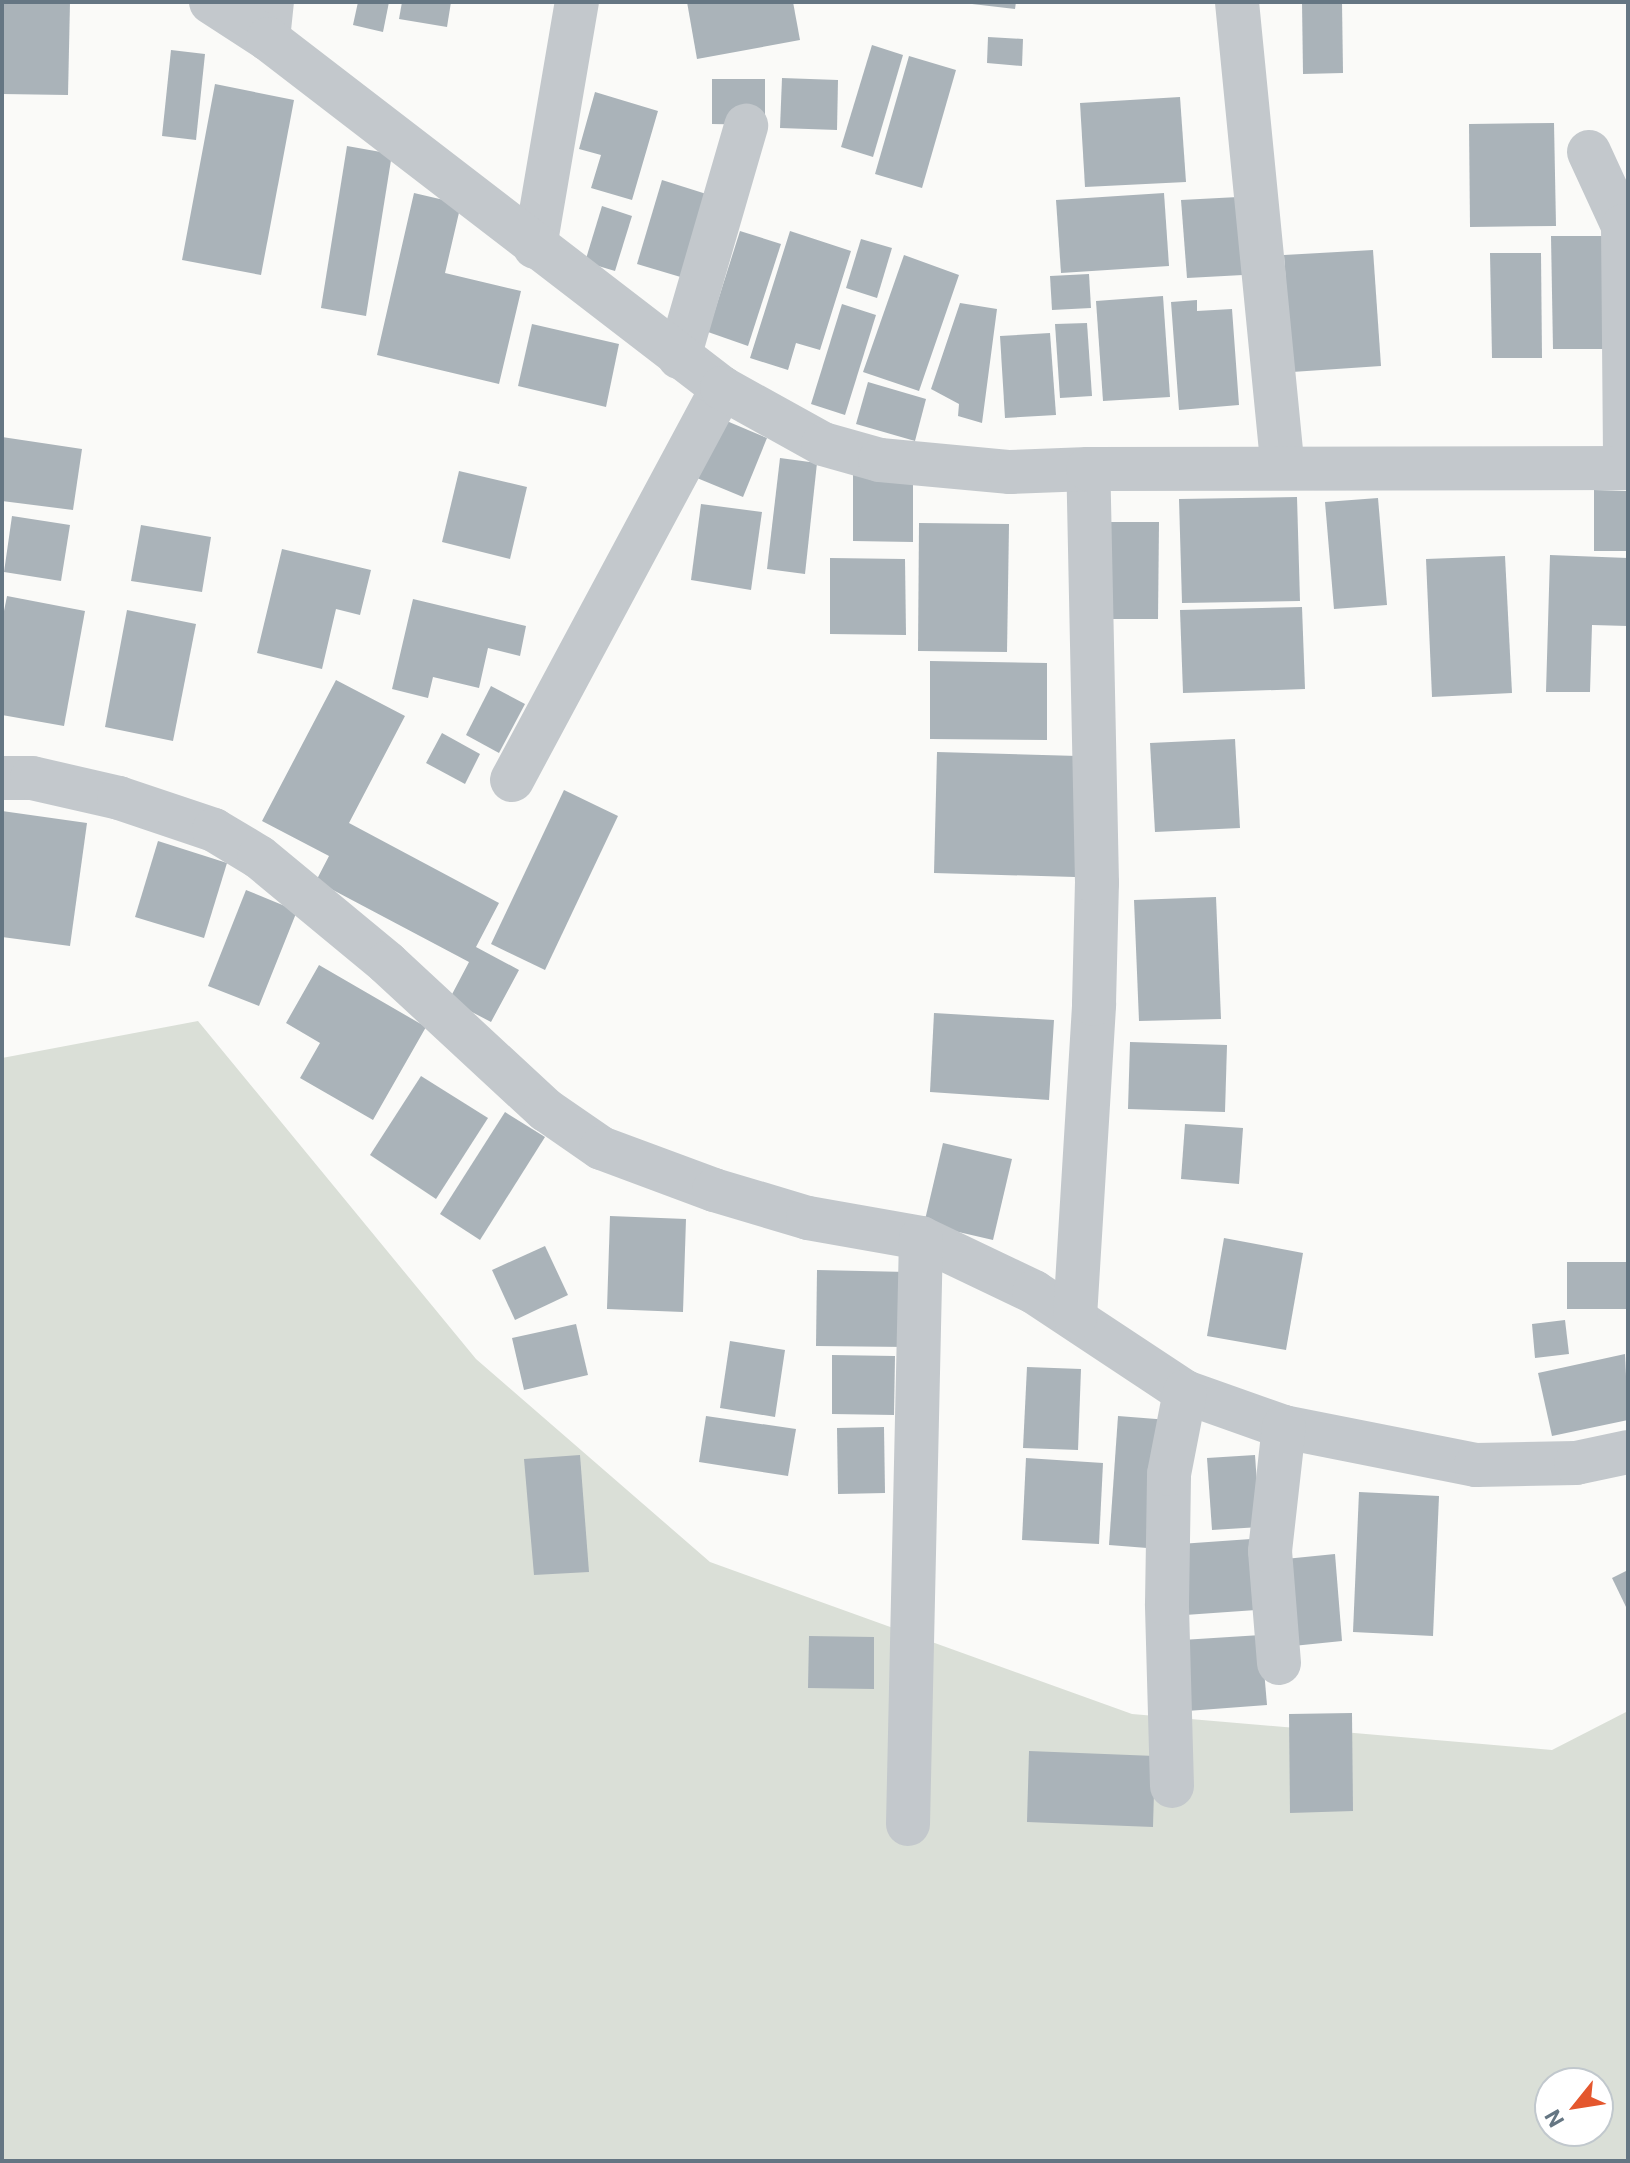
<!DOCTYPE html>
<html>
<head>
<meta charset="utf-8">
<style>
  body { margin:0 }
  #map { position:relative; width:1630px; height:2163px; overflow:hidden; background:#fafaf8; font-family:Roboto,sans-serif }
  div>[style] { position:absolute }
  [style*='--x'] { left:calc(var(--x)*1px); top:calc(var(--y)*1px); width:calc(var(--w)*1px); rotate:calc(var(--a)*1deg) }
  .green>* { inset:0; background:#dadfd7 }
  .building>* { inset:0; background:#aab3b9 }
  .minor>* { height:44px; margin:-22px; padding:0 22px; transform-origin:22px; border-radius:22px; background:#c3c8cc }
  .tertiary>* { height:44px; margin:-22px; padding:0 22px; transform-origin:22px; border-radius:22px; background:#c3c8cc }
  span { translate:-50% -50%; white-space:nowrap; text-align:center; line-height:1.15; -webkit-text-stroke:8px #fff; paint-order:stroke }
  .frame { position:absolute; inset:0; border:4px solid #657683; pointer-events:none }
  .north { position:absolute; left:1534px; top:2067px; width:80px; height:80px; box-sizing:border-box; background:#fff; border:2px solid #c1c8cd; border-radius:50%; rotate:240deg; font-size:22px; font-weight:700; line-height:32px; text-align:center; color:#657683 }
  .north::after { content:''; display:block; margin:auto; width:28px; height:36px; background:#e4572e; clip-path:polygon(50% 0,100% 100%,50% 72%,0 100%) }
</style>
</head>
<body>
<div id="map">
  <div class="green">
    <div style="clip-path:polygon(evenodd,198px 1021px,476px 1359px,710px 1562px,1132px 1714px,1552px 1750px,1628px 1711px,1628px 2161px,2px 2161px,2px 1058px,198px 1021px,1550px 2083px,1598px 2083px,1598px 2131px,1550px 2131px,1550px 2083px)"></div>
  </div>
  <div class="building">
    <div style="clip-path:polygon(2px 2px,70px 2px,68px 95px,2px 94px)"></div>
    <div style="clip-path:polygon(358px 2px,389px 2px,383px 32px,353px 25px)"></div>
    <div style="clip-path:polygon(402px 2px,451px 2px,447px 27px,399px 19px)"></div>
    <div style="clip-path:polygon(687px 2px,793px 2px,800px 40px,697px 59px)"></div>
    <div style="clip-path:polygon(955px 2px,1016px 2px,1015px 9px)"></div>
    <div style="clip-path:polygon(1302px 2px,1342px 2px,1343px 73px,1303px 74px)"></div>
    <div style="clip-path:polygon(988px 37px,1023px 39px,1022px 66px,987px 63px)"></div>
    <div style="clip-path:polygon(872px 45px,903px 55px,873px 157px,841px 147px)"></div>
    <div style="clip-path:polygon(171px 50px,205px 54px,196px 140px,162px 136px)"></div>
    <div style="clip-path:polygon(909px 56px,956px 70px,922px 188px,875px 174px)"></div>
    <div style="clip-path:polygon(782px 78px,838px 80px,837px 130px,780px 128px)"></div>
    <div style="clip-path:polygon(712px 79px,765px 79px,765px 125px,712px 124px)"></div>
    <div style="clip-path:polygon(215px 84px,294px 100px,261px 275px,182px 260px)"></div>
    <div style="clip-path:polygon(595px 92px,658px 111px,632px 200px,591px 188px,601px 155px,579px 149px)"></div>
    <div style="clip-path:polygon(1180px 97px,1186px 182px,1085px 187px,1080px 103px)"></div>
    <div style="clip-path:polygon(1554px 123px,1556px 226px,1470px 227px,1469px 124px)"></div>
    <div style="clip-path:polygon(347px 146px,392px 154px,366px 316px,321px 308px)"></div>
    <div style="clip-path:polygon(662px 180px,719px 198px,694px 281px,637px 264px)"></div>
    <div style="clip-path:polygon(414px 193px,461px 204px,445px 273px,521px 291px,499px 384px,377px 355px)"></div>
    <div style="clip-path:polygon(1164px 193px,1169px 266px,1061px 273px,1056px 200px)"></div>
    <div style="clip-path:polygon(1238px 197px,1243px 275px,1187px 278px,1181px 200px)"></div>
    <div style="clip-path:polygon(602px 206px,632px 216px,615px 271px,585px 262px)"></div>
    <div style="clip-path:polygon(740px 231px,781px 244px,748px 346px,708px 332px)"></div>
    <div style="clip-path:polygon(790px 231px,851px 251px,820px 350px,796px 343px,788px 370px,750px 358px)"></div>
    <div style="clip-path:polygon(1551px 236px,1605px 236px,1607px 349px,1553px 349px)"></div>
    <div style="clip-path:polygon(861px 239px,892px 248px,877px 298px,846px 288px)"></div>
    <div style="clip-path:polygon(1373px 250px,1381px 366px,1292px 372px,1284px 255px)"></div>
    <div style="clip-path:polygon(1490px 253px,1541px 253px,1542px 358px,1492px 358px)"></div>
    <div style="clip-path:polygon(904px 255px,959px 275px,919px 391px,863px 372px)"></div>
    <div style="clip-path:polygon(1089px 274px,1091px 308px,1052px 310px,1050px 276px)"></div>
    <div style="clip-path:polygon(1163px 296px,1170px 397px,1103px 401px,1096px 301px)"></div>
    <div style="clip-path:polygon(1197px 300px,1197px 311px,1232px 309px,1239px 405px,1179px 410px,1171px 302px)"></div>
    <div style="clip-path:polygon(960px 303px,997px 309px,982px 423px,958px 416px,959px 404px,931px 389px)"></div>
    <div style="clip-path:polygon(842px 304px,876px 315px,845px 415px,811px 404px)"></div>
    <div style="clip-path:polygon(1087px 323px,1092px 396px,1060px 398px,1055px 324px)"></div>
    <div style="clip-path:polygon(532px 324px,619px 344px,606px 407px,518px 386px)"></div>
    <div style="clip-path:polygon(1050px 333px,1056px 415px,1005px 418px,1000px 336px)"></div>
    <div style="clip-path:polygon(868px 382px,926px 399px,915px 441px,856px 424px)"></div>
    <div style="clip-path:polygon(722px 419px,767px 438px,743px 497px,697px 478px)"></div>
    <div style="clip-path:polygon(2px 437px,82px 449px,73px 510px,2px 501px)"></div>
    <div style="clip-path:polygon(780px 458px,817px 463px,805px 574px,767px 569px)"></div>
    <div style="clip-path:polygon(459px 471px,527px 487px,510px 559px,442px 542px)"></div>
    <div style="clip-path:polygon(853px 475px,913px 476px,913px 542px,853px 541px)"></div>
    <div style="clip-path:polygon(1594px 490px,1628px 491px,1628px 551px,1594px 551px)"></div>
    <div style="clip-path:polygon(1297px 497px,1300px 601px,1182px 603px,1179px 499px)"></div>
    <div style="clip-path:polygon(1378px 498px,1387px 605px,1334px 609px,1325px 502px)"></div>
    <div style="clip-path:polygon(701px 504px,762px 512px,751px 590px,691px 580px)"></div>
    <div style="clip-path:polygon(12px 516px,70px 525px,61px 581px,4px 572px)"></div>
    <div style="clip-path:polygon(1105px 522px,1159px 522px,1158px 619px,1105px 619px)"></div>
    <div style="clip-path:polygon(919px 523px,1009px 524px,1007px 652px,918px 651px)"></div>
    <div style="clip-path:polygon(141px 525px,211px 537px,202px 592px,131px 581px)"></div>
    <div style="clip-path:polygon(282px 549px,371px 570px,360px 615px,336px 609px,322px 669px,257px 653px)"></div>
    <div style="clip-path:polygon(1550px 555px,1628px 558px,1628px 626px,1592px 625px,1590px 692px,1546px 692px)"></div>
    <div style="clip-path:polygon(1505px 556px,1512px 693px,1432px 697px,1426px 559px)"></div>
    <div style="clip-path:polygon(830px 558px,905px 559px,906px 635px,830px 634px)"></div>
    <div style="clip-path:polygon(7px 596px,85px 611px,64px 726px,2px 715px,2px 621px)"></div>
    <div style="clip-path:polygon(413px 599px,526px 626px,520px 656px,488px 648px,479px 688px,433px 677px,428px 698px,392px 689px)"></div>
    <div style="clip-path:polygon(1302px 607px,1305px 689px,1183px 693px,1180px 610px)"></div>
    <div style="clip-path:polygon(127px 610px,196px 624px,173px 741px,105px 727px)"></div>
    <div style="clip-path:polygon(930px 661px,1047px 663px,1047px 740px,930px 739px)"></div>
    <div style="clip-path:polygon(336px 680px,405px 716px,349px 823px,499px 903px,476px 947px,519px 970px,491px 1022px,449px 1000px,469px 962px,316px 881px,329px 856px,262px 821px)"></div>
    <div style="clip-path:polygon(491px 686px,525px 704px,499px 753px,466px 735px)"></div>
    <div style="clip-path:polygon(442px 733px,480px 754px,465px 784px,426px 763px)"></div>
    <div style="clip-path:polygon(1235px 739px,1240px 828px,1155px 832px,1150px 743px)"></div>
    <div style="clip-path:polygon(937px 752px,1078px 756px,1075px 877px,934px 873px)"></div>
    <div style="clip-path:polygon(564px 790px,618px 816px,545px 970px,491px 944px)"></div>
    <div style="clip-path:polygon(2px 811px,87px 823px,70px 946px,2px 937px)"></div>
    <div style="clip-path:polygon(158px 841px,227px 863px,204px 938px,135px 917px)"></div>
    <div style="clip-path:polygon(246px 890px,297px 911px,259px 1006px,208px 986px)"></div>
    <div style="clip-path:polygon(1216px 897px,1221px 1019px,1139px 1021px,1134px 900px)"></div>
    <div style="clip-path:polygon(319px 965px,426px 1027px,373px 1120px,300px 1078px,320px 1043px,286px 1023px)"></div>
    <div style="clip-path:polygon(934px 1013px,1054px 1020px,1049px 1100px,930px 1092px)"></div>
    <div style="clip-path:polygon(1130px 1042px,1227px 1045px,1225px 1112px,1128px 1109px)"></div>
    <div style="clip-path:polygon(421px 1076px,488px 1118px,436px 1199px,370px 1155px)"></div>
    <div style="clip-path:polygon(505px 1112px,545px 1137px,480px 1240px,440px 1214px)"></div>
    <div style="clip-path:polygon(1185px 1124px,1243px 1128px,1239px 1184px,1181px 1179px)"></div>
    <div style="clip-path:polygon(943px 1143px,1012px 1159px,993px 1240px,924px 1224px)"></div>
    <div style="clip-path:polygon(610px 1216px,686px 1219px,683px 1312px,607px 1309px)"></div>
    <div style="clip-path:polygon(1224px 1238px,1303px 1253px,1286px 1350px,1207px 1336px)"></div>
    <div style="clip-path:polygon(545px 1246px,568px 1295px,515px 1320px,492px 1270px)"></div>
    <div style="clip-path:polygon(1567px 1262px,1628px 1262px,1628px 1309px,1567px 1309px)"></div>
    <div style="clip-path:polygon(817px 1270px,908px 1272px,907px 1347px,816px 1346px)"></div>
    <div style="clip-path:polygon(1565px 1320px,1569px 1354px,1535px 1358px,1532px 1324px)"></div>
    <div style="clip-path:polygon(576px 1324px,588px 1375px,524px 1390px,512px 1338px)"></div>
    <div style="clip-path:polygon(730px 1341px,785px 1350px,775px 1417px,720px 1408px)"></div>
    <div style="clip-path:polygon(1625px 1354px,1628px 1420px,1552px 1436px,1538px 1373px)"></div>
    <div style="clip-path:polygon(832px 1355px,895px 1356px,894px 1415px,832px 1414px)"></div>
    <div style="clip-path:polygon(1027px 1367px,1081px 1369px,1078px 1450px,1023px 1448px)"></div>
    <div style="clip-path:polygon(706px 1416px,796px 1429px,788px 1476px,699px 1462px)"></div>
    <div style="clip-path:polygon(1118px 1416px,1169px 1420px,1160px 1549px,1109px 1545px)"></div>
    <div style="clip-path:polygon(884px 1427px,885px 1493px,838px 1494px,837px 1428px)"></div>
    <div style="clip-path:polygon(580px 1455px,589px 1572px,534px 1575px,524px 1459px)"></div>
    <div style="clip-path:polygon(1255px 1455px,1260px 1527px,1212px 1530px,1207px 1458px)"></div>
    <div style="clip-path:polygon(1026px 1458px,1103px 1463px,1099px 1544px,1022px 1540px)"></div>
    <div style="clip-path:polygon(1359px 1492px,1439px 1496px,1433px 1636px,1353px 1632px)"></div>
    <div style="clip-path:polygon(1251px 1539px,1256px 1610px,1185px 1615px,1180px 1544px)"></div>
    <div style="clip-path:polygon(1335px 1554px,1342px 1641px,1293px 1646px,1285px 1559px)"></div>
    <div style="clip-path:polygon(1628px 1570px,1628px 1611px,1612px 1578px)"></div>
    <div style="clip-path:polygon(1261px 1635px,1267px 1705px,1187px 1711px,1182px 1640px)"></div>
    <div style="clip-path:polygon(809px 1636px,874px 1637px,874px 1689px,808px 1688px)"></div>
    <div style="clip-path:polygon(1352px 1713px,1353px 1811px,1290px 1813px,1289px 1714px)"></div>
    <div style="clip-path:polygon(1029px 1751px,1155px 1756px,1153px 1827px,1027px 1822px)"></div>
  </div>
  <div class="minor">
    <div style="--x:1237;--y:2;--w:468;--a:84.4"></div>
    <div style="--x:268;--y:39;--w:37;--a:-84"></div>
    <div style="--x:1589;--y:152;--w:81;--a:65.3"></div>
    <div style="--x:1623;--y:226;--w:242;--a:89.5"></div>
    <div style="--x:535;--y:247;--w:249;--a:-80.3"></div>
    <div style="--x:679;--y:357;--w:241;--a:-73.8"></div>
    <div style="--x:2;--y:778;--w:30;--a:0"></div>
    <div style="--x:32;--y:778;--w:89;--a:12.9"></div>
    <div style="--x:119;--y:798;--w:100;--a:18.6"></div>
    <div style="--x:214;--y:830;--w:52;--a:31"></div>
    <div style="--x:259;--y:857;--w:166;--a:39.6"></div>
    <div style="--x:387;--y:963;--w:217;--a:42.8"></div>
    <div style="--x:546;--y:1110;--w:67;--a:34.6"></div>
    <div style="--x:601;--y:1148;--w:121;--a:20.4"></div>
    <div style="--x:714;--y:1190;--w:98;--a:16.6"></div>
    <div style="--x:808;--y:1218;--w:115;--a:10"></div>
    <div style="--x:921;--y:1238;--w:125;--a:25.5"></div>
    <div style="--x:1034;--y:1292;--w:181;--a:33.5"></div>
    <div style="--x:1185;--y:1392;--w:105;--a:19.5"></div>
    <div style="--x:1284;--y:1427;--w:196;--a:11.2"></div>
    <div style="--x:1476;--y:1465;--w:100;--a:-1.1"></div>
    <div style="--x:1576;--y:1463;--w:53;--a:-11.9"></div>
    <div style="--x:512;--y:780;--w:445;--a:-61.8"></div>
    <div style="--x:1075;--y:1317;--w:314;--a:-86.5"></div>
    <div style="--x:1094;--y:1004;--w:121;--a:-88.6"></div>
    <div style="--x:1097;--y:883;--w:414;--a:-91.2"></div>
    <div style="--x:1279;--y:1663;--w:112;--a:-94.6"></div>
    <div style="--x:1270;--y:1551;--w:125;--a:-83.6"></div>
    <div style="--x:1172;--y:1786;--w:182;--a:-91.6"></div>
    <div style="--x:1167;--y:1604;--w:130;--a:-89.1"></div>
    <div style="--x:1169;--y:1474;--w:84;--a:-79"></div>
    <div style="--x:908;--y:1824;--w:586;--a:-88.73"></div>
  </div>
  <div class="tertiary">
    <div style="--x:211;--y:2;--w:68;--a:33"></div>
    <div style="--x:268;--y:39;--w:573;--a:37.55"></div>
    <div style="--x:722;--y:388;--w:115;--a:29"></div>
    <div style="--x:823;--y:444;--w:59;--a:15.7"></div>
    <div style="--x:880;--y:460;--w:131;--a:5.3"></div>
    <div style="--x:1010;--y:472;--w:78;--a:-2.2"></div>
    <div style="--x:1088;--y:469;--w:540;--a:-0.11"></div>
  </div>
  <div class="frame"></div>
  <div class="north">N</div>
</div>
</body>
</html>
